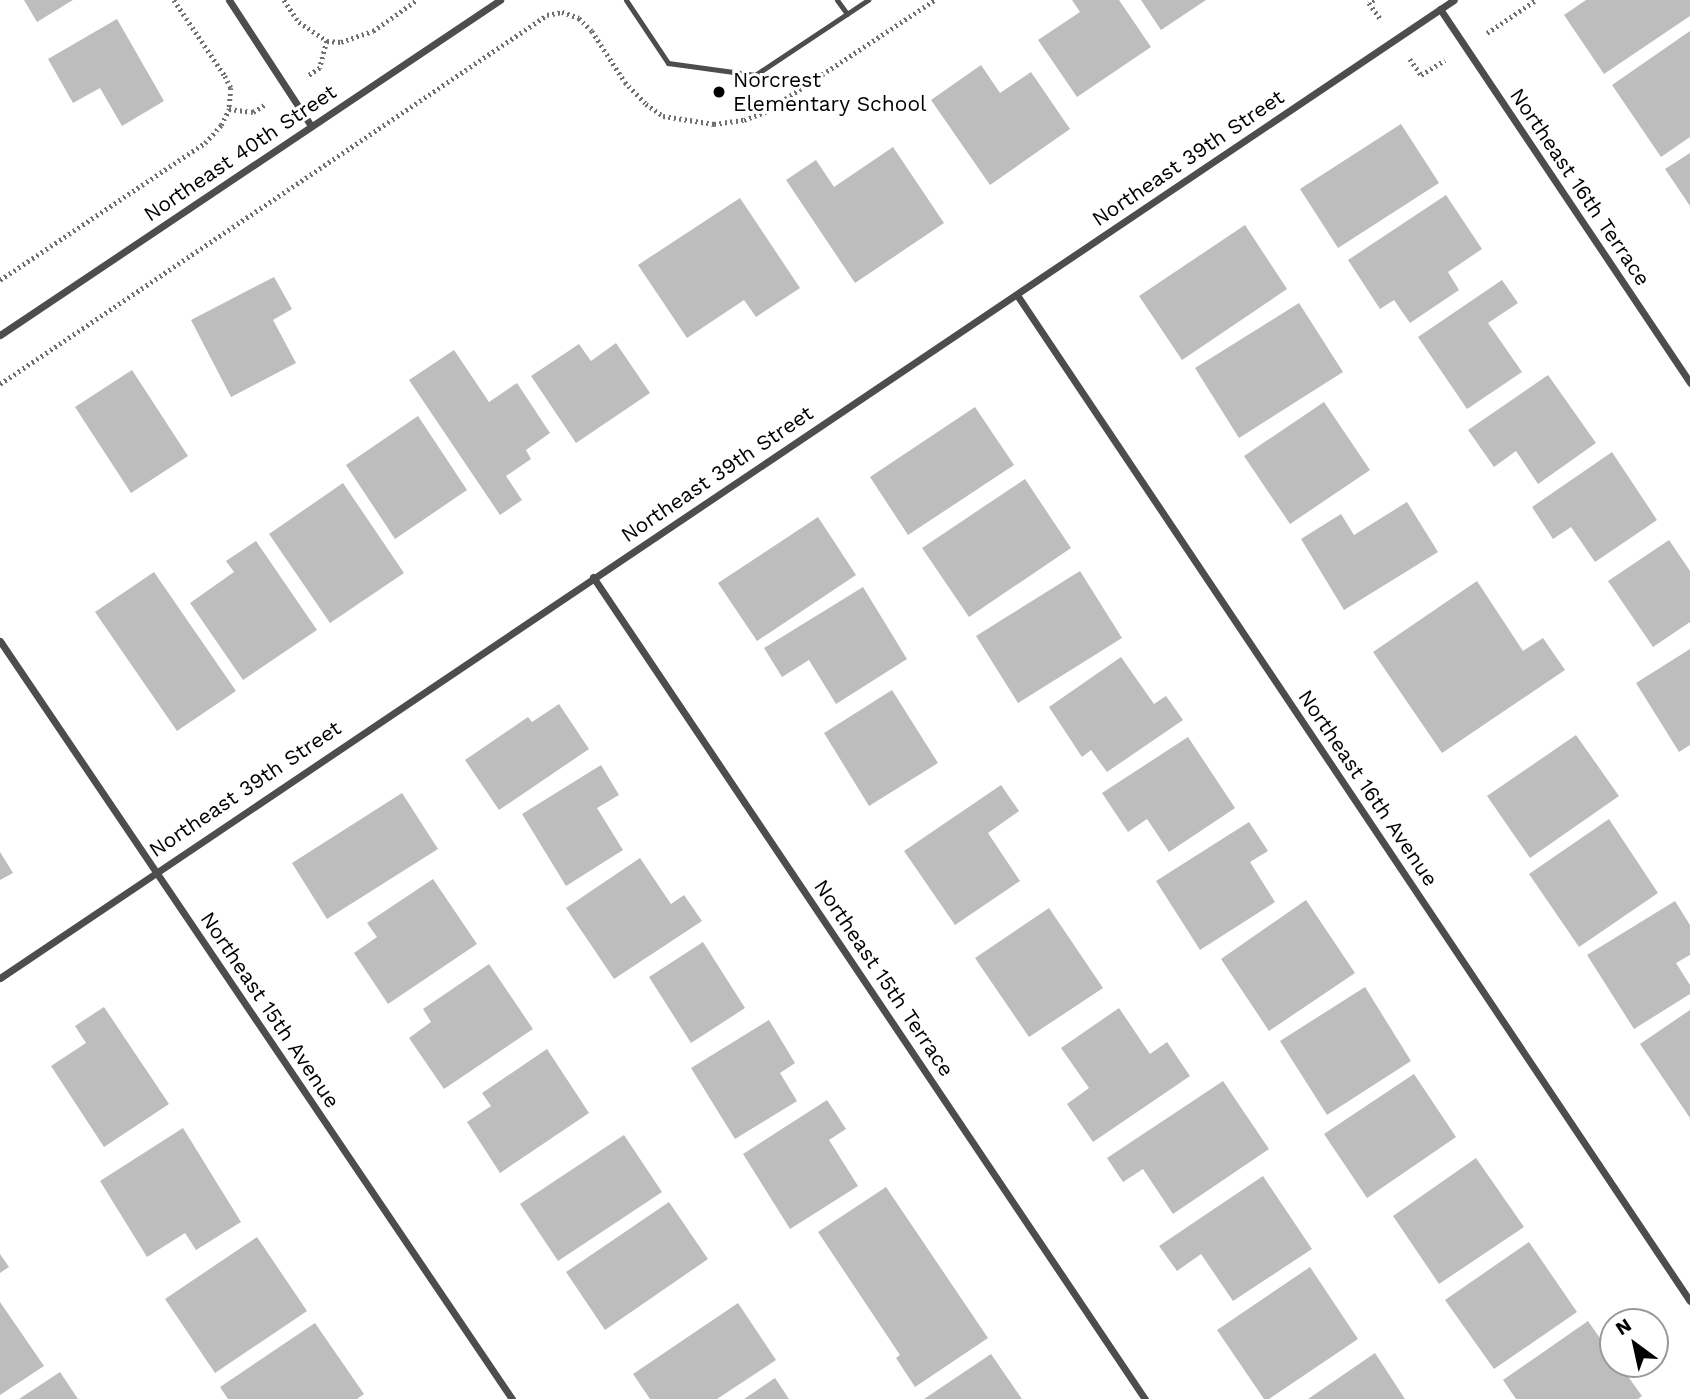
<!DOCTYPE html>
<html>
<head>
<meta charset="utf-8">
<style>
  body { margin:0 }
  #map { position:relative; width:1690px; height:1399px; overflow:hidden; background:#fff; font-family:"Work Sans",sans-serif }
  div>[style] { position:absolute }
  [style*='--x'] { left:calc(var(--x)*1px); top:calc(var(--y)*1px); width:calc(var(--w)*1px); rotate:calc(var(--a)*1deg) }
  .building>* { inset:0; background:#bdbdbd }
  .path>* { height:4.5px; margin-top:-2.25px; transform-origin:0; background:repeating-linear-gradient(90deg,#6f6f6f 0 2px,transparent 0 5.5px) }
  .lane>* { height:5px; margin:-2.5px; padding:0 2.5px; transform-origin:2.5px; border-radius:2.5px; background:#4d4d4d }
  .street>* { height:7px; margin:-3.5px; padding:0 3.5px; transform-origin:3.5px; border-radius:3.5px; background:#4d4d4d }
  .dots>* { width:19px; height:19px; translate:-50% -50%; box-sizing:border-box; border:4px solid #fff; border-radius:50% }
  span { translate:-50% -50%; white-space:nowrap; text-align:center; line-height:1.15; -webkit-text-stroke:6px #fff; paint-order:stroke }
  .poi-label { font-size:21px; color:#000 }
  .left { translate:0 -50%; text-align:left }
  .street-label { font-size:21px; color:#000 }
  .north { position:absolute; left:1599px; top:1308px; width:70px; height:70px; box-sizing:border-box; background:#fff; border:2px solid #999; border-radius:50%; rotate:327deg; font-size:19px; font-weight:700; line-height:28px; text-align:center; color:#000 }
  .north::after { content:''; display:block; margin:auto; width:24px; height:32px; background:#000; clip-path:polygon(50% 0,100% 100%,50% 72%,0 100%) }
</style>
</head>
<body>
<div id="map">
  <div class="building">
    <div style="clip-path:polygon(24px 0,73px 0,37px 22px)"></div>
    <div style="clip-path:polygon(1072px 0,1119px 0,1151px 47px,1077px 97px,1038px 40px,1080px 12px)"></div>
    <div style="clip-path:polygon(1141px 0,1206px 0,1161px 30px)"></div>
    <div style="clip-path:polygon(1586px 0,1690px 0,1690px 16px,1604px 74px,1564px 15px)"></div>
    <div style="clip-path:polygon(117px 19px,164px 101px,122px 126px,100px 88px,73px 103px,48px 59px)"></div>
    <div style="clip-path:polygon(1690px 31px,1690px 137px,1661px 157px,1612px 85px)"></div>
    <div style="clip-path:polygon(981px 65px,1000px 93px,1031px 72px,1070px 129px,990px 185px,931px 100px)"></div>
    <div style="clip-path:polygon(1401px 124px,1439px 183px,1338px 248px,1300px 189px)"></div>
    <div style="clip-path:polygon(893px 147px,944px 223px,855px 283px,786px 180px,816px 160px,834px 187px)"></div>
    <div style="clip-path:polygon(1690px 153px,1690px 206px,1665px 169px)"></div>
    <div style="clip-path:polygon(1446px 195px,1482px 249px,1448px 272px,1459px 290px,1410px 323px,1394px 300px,1380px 309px,1348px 260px)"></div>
    <div style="clip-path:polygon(740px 198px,800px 288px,756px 317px,744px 300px,687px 338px,638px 265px)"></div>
    <div style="clip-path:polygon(1245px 225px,1287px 289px,1182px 360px,1139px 296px)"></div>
    <div style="clip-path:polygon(274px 277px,292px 309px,273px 320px,296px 363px,231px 397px,191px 320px)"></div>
    <div style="clip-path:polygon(1502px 280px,1518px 303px,1488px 323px,1522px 372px,1467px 409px,1418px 337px)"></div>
    <div style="clip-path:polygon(1299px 303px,1343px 372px,1239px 438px,1195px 368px)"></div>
    <div style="clip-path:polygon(616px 343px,650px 393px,576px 443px,531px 376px,579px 344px,591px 361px)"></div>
    <div style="clip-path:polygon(454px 350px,489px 402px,517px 383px,550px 433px,526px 450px,531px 459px,506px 476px,522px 500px,500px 515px,409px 380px)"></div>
    <div style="clip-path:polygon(132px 370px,188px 456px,131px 493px,75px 407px)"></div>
    <div style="clip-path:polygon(1548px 375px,1596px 443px,1538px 484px,1516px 451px,1494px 467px,1468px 430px)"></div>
    <div style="clip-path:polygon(1324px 402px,1370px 470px,1290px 524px,1244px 456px)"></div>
    <div style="clip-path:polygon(975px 407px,1014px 465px,908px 535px,870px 477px)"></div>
    <div style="clip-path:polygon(418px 416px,467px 490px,395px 539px,346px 465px)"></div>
    <div style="clip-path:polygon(1612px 452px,1657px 520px,1595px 562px,1571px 527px,1553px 539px,1532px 507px)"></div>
    <div style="clip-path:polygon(1025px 479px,1071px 548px,969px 617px,922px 548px)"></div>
    <div style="clip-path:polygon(343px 483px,404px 573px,330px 623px,269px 534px)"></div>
    <div style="clip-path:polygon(1407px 502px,1438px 552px,1344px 610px,1301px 539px,1341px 514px,1354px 535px)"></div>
    <div style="clip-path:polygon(818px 517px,856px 575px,757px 641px,718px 583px)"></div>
    <div style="clip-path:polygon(1669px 540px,1690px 571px,1690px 622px,1653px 647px,1608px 581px)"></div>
    <div style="clip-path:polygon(256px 541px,317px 630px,243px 680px,190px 603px,234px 572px,226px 561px)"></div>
    <div style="clip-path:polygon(1080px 571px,1122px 638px,1018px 703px,976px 636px)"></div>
    <div style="clip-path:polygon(154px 572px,236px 691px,177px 731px,95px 612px)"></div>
    <div style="clip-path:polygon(1477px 581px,1523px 651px,1543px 638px,1565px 670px,1442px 753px,1373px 652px)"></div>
    <div style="clip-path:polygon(863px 587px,907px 659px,836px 704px,809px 660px,782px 677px,764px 648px)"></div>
    <div style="clip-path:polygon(1690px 649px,1690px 745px,1679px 752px,1636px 683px)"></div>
    <div style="clip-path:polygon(1121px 657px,1154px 704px,1166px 696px,1183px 720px,1107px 772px,1091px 750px,1082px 757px,1049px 707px)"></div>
    <div style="clip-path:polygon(892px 690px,938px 763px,869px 806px,824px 733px)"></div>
    <div style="clip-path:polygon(559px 704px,589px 749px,499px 810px,465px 760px,528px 717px,532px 722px)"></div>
    <div style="clip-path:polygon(1576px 735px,1619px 796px,1530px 858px,1487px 796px)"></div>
    <div style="clip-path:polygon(1188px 737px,1235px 808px,1169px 852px,1147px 819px,1128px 832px,1102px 793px)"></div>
    <div style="clip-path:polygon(601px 765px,619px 795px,597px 808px,623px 850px,566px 886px,522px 814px)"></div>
    <div style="clip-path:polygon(1001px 785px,1019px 811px,988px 833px,1020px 881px,955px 925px,904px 851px)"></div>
    <div style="clip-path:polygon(402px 793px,438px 849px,327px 919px,292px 863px)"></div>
    <div style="clip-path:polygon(1609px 819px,1658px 893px,1579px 947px,1529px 874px)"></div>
    <div style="clip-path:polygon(1249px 822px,1268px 851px,1250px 862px,1275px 902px,1200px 950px,1156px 881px)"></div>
    <div style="clip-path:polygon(0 852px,13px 873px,0 880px)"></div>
    <div style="clip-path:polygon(640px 858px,671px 904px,684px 895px,702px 921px,614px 979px,566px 908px)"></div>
    <div style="clip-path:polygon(433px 879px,477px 944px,388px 1004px,354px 953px,377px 937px,367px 923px)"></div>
    <div style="clip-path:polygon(1306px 900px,1355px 973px,1269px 1031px,1221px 959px)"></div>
    <div style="clip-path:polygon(1675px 901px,1690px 925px,1690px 955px,1676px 963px,1690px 985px,1690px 994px,1634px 1029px,1587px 955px)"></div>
    <div style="clip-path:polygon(1049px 908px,1103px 988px,1029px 1037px,975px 958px)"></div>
    <div style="clip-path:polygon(703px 942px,745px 1008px,691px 1043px,649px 977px)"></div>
    <div style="clip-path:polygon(489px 964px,533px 1029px,444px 1089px,409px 1038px,431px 1022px,423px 1009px)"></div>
    <div style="clip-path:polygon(1365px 987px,1411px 1061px,1327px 1115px,1280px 1041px)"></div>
    <div style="clip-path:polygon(104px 1007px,169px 1104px,104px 1147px,51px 1066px,86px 1043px,75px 1026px)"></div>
    <div style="clip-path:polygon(1119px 1008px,1150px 1054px,1167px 1042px,1190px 1076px,1093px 1142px,1067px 1104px,1089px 1088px,1061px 1048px)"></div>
    <div style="clip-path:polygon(1690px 1010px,1690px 1118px,1640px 1044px)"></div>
    <div style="clip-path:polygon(769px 1020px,795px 1063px,780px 1073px,797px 1101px,735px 1139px,691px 1068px)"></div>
    <div style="clip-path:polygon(547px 1049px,589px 1113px,500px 1173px,467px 1122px,491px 1106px,482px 1093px)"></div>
    <div style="clip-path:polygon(1414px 1074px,1456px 1137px,1367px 1198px,1324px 1134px)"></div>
    <div style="clip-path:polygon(1223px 1081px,1269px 1149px,1173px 1214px,1143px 1169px,1123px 1182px,1107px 1158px)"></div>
    <div style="clip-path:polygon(827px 1100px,846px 1129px,829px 1140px,858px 1186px,790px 1229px,743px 1154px)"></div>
    <div style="clip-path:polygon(183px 1128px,241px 1222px,196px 1250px,185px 1233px,147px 1257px,100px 1181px)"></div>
    <div style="clip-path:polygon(624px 1135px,662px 1192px,558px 1261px,520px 1204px)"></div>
    <div style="clip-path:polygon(1476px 1158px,1524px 1227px,1439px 1284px,1393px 1216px)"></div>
    <div style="clip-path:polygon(1263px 1176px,1312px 1249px,1233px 1301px,1201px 1254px,1177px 1271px,1159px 1246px)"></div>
    <div style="clip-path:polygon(886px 1187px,988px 1338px,915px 1387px,896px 1358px,900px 1355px,818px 1232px)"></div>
    <div style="clip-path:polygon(669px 1202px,708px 1259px,605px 1330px,566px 1272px)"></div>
    <div style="clip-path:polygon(257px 1237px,307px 1311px,215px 1373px,165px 1299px)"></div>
    <div style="clip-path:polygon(1529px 1242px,1577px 1312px,1494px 1369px,1445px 1300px)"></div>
    <div style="clip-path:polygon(0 1254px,9px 1267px,0 1273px)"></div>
    <div style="clip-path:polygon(1310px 1267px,1358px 1339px,1269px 1399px,1264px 1399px,1217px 1330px)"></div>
    <div style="clip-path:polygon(0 1302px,44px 1366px,0 1395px)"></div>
    <div style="clip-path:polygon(738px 1303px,776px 1360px,717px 1399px,650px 1399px,633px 1374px)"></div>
    <div style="clip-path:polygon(1588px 1321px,1613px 1357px,1613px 1364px,1619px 1364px,1642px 1396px,1638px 1399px,1516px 1399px,1503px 1380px)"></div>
    <div style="clip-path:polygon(315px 1323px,364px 1394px,357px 1399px,228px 1399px,220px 1387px)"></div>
    <div style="clip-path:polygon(1375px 1353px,1405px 1399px,1308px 1399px)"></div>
    <div style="clip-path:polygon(991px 1354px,1022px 1399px,924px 1399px)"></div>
    <div style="clip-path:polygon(60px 1372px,78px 1399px,19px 1399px)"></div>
    <div style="clip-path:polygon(775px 1378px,789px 1399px,744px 1399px)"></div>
  </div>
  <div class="path">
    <div style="--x:174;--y:0;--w:92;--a:56.1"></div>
    <div style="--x:225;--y:76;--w:13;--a:63"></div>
    <div style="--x:231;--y:88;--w:21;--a:95"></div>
    <div style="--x:284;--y:0;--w:27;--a:56"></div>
    <div style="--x:299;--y:22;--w:34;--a:34"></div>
    <div style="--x:327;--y:41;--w:28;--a:105"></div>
    <div style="--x:320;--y:68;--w:14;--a:146"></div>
    <div style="--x:1374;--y:0;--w:6;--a:149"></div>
    <div style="--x:1369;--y:3;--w:19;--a:54"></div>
    <div style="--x:1487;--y:33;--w:59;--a:-34"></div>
    <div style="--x:327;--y:41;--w:14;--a:4"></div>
    <div style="--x:341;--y:42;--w:34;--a:-19"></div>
    <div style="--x:373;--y:31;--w:54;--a:-35.2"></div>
    <div style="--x:1410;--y:59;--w:19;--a:55"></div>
    <div style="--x:1421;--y:75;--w:28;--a:-32"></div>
    <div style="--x:0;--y:280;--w:247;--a:-33.8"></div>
    <div style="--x:205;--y:143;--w:24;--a:-48"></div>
    <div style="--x:221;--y:125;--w:18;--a:-63"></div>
    <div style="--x:229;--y:109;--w:24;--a:7"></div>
    <div style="--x:253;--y:112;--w:15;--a:-32"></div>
    <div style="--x:0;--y:384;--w:660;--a:-34"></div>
    <div style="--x:547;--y:15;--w:15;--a:-11"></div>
    <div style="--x:562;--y:12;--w:18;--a:19"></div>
    <div style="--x:579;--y:18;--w:18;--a:45"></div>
    <div style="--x:592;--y:31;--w:61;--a:57.1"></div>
    <div style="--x:625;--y:82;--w:30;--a:46"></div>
    <div style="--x:646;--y:104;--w:21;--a:35"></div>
    <div style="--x:663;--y:116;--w:52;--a:8.9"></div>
    <div style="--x:714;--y:124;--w:30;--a:-8"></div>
    <div style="--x:744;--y:120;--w:25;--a:-21"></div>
    <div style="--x:767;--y:111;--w:201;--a:-33.5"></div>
  </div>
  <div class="lane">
    <div style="--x:626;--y:0;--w:76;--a:56.3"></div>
    <div style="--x:668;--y:63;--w:88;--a:7.9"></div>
    <div style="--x:755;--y:75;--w:136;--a:-33.6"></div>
    <div style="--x:837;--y:0;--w:17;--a:54"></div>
  </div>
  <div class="street">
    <div style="--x:229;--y:0;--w:150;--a:56.9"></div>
    <div style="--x:1440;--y:9;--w:450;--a:56.2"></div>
    <div style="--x:1017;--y:295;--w:1210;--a:56.22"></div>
    <div style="--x:0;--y:335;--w:602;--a:-33.82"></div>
    <div style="--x:593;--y:577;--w:990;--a:56.12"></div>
    <div style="--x:0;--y:641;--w:915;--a:55.96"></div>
    <div style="--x:0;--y:978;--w:1752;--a:-33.93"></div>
  </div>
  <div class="dots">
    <div style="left:719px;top:92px;background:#000"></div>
  </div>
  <div class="poi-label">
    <span class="left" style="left:733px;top:92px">Norcrest<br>Elementary School</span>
  </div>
  <div class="street-label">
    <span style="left:240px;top:153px;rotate:-34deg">Northeast 40th Street</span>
    <span style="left:1188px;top:158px;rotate:-34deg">Northeast 39th Street</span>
    <span style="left:1580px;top:187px;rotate:56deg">Northeast 16th Terrace</span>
    <span style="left:717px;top:474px;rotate:-34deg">Northeast 39th Street</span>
    <span style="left:1368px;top:788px;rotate:56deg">Northeast 16th Avenue</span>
    <span style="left:245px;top:789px;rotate:-34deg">Northeast 39th Street</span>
    <span style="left:884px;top:978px;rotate:56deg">Northeast 15th Terrace</span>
    <span style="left:270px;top:1010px;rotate:56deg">Northeast 15th Avenue</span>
  </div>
  <div class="north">N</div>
</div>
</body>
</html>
